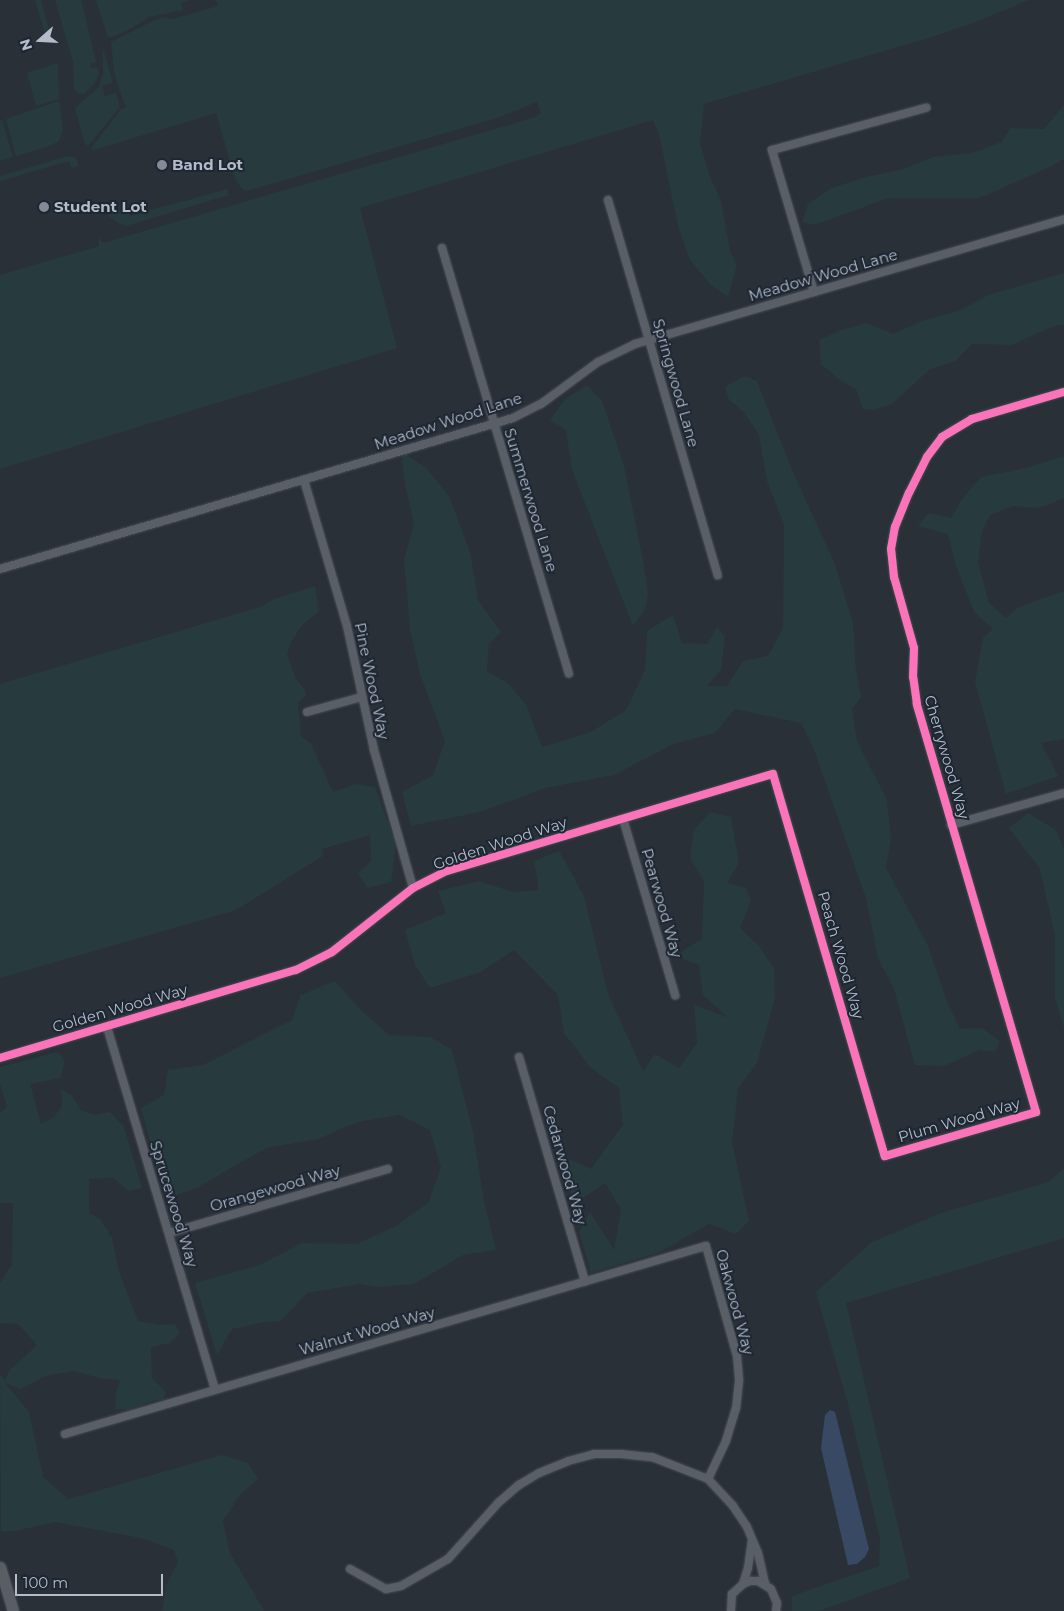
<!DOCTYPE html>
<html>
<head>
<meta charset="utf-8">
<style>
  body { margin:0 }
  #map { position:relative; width:1064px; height:1611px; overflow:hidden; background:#2a3038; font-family:Montserrat,sans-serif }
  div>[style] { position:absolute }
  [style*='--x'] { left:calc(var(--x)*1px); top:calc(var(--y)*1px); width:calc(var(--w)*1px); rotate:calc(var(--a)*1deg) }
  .green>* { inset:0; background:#273a3e }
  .water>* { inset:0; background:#384963 }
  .roads { filter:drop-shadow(0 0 1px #484c53) drop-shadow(0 0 1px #484c53) }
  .street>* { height:8px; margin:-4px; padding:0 4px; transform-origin:4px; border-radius:4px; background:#5a5e66 }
  .secondary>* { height:11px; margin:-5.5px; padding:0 5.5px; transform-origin:5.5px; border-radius:5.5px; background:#595d64 }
  .cycleway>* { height:8px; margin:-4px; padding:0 4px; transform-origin:4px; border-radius:4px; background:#fb73b8 }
  .dots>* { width:14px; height:14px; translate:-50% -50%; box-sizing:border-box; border:2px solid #1d2633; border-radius:50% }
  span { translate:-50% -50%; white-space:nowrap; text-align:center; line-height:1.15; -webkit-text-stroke:4px #1d2633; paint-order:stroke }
  .poi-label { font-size:15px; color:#b4bcc9; font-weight:700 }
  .left { translate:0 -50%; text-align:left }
  .street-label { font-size:15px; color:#b4bcc9 }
  .north { position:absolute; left:15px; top:15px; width:50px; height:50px; -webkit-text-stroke:4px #1d2633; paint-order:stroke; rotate:251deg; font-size:14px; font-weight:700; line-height:20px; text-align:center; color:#b4bcc9 }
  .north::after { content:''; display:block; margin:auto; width:18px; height:22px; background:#b4bcc9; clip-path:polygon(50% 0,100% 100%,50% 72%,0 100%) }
  .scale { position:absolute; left:15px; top:1574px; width:148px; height:22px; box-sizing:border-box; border:2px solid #b4bcc9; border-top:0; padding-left:6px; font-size:15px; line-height:18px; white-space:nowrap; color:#b4bcc9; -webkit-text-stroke:4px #1d2633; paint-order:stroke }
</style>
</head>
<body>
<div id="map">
  <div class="green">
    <div style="clip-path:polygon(35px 0,41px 0,52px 40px,47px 41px)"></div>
    <div style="clip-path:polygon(55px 0,81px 0,84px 11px,96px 62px,91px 64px,92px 68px,98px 67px,99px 73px,95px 83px,84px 94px,77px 93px,74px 87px,73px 62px)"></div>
    <div style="clip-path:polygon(96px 0,190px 0,181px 3px,183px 10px,149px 17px,127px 31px,108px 38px)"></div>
    <div style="clip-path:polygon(211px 0,1029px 0,978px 21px,935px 36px,704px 104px,700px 143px,710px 177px,721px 201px,730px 251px,737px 265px,728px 297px,711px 285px,690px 260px,678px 226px,659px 134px,653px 120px,360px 208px,397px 348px,0 469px,0 275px,99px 246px,98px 236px,103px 243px,533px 118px,541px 113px,537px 102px,500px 117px,247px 191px,242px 189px,235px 178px,216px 113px,94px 150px,91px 148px,121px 109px,126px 108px,115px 77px,111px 42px,157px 19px,163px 17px,173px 19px,218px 6px,216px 0)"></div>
    <div style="clip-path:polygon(103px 48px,113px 82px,102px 86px,105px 96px,116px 93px,120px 107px,88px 146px,85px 144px,75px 108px,97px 89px,100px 84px,103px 73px)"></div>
    <div style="clip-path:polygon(58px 63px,59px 99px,36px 106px,27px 73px)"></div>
    <div style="clip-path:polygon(59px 101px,63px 130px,59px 141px,50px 146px,16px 156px,6px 119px)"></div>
    <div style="clip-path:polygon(1064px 105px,1064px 159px,1050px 167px,979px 198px,889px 198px,814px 225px,802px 222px,808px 204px,831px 188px,866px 177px,904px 169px,933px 157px,973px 153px,1001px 142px,1011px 128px,1044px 129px)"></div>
    <div style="clip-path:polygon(2px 120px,13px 157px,0 161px,0 121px)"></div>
    <div style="clip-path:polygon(68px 156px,76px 158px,79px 166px,72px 168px,69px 161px,0 181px,0 176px)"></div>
    <div style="clip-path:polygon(227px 189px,229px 195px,126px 226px,119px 224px,107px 215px,127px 208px,130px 216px)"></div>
    <div style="clip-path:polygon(1064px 273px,1064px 325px,1056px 325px,1012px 345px,972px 344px,955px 361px,929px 370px,892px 404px,874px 410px,863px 409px,856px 389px,841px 381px,821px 364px,819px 340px,841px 330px,867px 323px,893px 334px,919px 322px,961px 310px,988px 295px)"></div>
    <div style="clip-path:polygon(744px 376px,757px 381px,792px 470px,835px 564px,853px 623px,856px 670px,861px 697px,852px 709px,857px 741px,887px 800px,891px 839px,886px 868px,928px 946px,946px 999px,960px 1029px,982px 1028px,1000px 1041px,995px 1052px,980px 1050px,944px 1066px,915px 1065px,894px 989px,878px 958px,866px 898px,813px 747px,801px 723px,735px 709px,715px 733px,673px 744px,614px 775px,545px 788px,480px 812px,411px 826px,402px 792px,433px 775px,445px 741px,420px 674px,410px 629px,404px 560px,414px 524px,405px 484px,401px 451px,427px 469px,449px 496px,470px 552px,478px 600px,501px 632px,489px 644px,487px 671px,509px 684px,526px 705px,542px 747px,589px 733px,626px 710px,645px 670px,647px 631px,673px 615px,682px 643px,707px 644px,717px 627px,725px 637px,721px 670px,707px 686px,727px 686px,743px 661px,768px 656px,783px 628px,784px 525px,767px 481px,759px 435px,744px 412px,729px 400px,725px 387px)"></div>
    <div style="clip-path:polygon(587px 385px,602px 401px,624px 466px,643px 561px,648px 594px,645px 610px,633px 626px,572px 470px,566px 430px,550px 420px,564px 400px)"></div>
    <div style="clip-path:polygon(1064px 456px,1064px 498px,1039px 508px,1013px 506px,990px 515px,982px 531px,978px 562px,989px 603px,1006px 618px,1019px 607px,1064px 591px,1064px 739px,1041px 743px,1058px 776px,1006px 794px,975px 682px,983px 638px,993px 629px,974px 612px,956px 566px,948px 534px,918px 526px,929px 513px,951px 518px,962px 499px,981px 477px,1030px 467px)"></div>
    <div style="clip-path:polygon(315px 586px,319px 612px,303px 624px,291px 642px,287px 655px,295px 677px,307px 694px,298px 703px,301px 736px,311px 744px,333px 792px,356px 784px,375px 787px,396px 844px,391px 882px,368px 888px,358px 874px,371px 861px,370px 835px,322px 849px,323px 856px,236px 910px,0 978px,0 684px,260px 607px,274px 599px)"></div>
    <div style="clip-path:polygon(710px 812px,731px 817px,739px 863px,727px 883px,746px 888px,751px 901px,740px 928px,759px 946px,774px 968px,775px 998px,757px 1063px,738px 1088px,732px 1142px,749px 1221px,736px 1234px,709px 1224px,660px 1252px,591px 1273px,579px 1232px,590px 1212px,614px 1250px,621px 1210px,605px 1183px,574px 1204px,562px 1156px,591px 1169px,623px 1125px,619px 1088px,591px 1068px,564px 1033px,558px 995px,514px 950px,481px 972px,430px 988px,415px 965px,405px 930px,446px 913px,438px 891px,479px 881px,513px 892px,539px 890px,534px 861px,559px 851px,584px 896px,608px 994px,643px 1071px,655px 1054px,679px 1068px,697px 1043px,694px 1004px,728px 1018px,703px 995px,699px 965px,675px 956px,702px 939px,704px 882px,690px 858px,694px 830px)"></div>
    <div style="clip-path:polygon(1028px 813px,1055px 829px,1064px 849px,1064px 1028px,1055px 998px,1055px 936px,1040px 869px,1009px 828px)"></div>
    <div style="clip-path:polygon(335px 981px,362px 1011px,389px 1035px,430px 1037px,452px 1050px,473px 1132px,484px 1201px,496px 1250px,463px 1255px,414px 1284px,378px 1287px,359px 1284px,307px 1293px,281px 1321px,265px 1322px,232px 1329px,217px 1355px,195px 1283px,260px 1265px,302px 1243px,357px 1244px,396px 1226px,428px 1203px,441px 1168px,430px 1130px,399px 1115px,358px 1122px,318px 1139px,266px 1148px,198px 1187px,166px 1199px,141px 1108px,164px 1095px,168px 1070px,203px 1065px,292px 1020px,301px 995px)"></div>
    <div style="clip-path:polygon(58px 1052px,65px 1062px,60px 1078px,30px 1084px,41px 1124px,54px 1117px,62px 1106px,61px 1089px,72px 1096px,81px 1110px,95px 1115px,110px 1112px,124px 1127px,142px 1188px,128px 1191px,113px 1178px,89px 1179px,89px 1213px,100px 1219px,112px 1238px,119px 1272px,138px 1321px,160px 1325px,175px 1324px,180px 1333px,170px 1343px,151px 1347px,152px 1378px,166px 1392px,163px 1400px,155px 1400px,130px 1410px,115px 1409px,116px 1392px,120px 1380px,100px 1378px,73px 1371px,45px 1376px,21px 1389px,5px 1383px,29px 1412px,43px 1477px,69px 1499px,222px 1455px,248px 1463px,258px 1479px,240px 1495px,223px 1521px,230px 1553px,264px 1611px,162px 1611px,166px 1585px,178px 1562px,174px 1550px,146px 1539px,55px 1522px,16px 1531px,1px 1531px,0 1374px,5px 1381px,10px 1370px,37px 1345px,18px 1324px,0 1323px,0 1283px,12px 1264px,13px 1203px,0 1203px,0 1113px,7px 1107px,0 1084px,0 1067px)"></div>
    <div style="clip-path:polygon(1064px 1168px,1064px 1238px,846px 1303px,910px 1578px,819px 1611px,792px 1611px,792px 1596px,879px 1566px,880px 1538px,848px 1404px,816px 1292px,872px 1242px,944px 1212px,1049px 1182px)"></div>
  </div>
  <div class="water">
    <div style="clip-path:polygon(830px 1410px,835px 1412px,869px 1549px,865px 1557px,857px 1564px,848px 1565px,821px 1448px,825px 1415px)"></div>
  </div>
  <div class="roads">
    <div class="street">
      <div style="--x:608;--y:200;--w:391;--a:73.7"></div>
      <div style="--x:442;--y:248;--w:444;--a:73.4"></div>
      <div style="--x:814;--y:292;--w:148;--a:-106.5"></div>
      <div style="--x:772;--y:150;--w:160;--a:-15.3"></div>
      <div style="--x:304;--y:480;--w:152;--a:73.6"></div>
      <div style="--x:347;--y:626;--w:127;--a:77.7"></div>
      <div style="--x:374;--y:750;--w:143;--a:74.2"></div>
      <div style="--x:0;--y:569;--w:535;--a:-16.4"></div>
      <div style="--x:513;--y:418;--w:31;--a:-27"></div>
      <div style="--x:541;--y:404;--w:71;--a:-36.4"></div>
      <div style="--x:598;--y:362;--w:41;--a:-25.9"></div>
      <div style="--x:635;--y:344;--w:447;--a:-16.2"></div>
      <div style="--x:307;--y:712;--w:57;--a:-15.3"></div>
      <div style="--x:623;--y:819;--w:184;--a:73.5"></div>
      <div style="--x:951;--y:825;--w:117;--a:-15.8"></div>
      <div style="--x:107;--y:1027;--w:378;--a:73.4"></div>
      <div style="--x:519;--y:1057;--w:234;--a:73.6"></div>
      <div style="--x:0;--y:1058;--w:309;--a:-16.6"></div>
      <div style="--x:296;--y:970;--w:40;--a:-26.6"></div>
      <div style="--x:332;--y:952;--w:103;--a:-38.3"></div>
      <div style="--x:413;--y:888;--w:38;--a:-27"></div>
      <div style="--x:447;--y:871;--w:340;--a:-16.6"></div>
      <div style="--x:773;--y:774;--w:398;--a:73.7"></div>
      <div style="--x:885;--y:1156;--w:157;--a:-16.2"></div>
      <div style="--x:1036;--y:1112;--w:425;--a:-106.3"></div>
      <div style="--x:917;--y:704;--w:27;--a:-98"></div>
      <div style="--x:913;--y:677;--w:29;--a:-88"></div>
      <div style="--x:914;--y:648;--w:74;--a:-105.7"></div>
      <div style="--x:894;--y:577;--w:28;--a:-96"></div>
      <div style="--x:891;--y:549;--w:22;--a:-80"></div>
      <div style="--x:895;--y:527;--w:37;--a:-68"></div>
      <div style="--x:909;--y:493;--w:40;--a:-63.4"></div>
      <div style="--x:927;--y:457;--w:25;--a:-53"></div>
      <div style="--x:942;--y:437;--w:35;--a:-31"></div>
      <div style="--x:972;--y:419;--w:96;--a:-16.4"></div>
      <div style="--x:169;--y:1233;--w:228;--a:-16.3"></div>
      <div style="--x:65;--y:1434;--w:668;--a:-16.35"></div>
      <div style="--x:706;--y:1246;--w:114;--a:74.3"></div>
      <div style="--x:737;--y:1356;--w:25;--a:85"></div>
      <div style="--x:739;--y:1381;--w:27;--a:96"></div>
      <div style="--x:736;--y:1408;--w:34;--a:107"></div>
      <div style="--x:726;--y:1441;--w:42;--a:115.3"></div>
      <div style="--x:350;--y:1569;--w:41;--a:29.1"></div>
      <div style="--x:386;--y:1589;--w:15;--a:-11"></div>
      <div style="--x:401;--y:1586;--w:54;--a:-29.9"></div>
      <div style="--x:448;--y:1559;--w:75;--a:-48.2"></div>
      <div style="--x:498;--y:1503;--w:28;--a:-41"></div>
      <div style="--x:519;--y:1485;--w:23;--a:-31"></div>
      <div style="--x:539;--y:1473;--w:31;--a:-22"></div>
      <div style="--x:568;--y:1461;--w:27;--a:-15"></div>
      <div style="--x:594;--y:1454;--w:27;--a:0"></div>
      <div style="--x:621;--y:1454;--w:31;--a:6"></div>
      <div style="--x:652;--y:1457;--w:60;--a:21.4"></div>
      <div style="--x:708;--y:1479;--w:37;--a:47"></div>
      <div style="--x:733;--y:1506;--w:25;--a:56"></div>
      <div style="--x:747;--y:1527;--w:28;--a:67"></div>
      <div style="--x:758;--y:1553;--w:32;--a:77"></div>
      <div style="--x:743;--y:1584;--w:17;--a:-73"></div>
      <div style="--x:748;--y:1568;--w:29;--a:-82"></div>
      <div style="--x:731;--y:1611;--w:17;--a:-87"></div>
      <div style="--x:732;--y:1594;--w:15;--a:-42"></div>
      <div style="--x:743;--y:1584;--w:8;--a:-23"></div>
      <div style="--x:750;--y:1581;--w:8;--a:0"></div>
      <div style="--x:758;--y:1581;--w:15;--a:32"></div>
      <div style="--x:771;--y:1589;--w:15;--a:67"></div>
      <div style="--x:777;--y:1603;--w:8;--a:97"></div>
    </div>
    <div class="secondary">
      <div style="--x:0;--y:1567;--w:46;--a:73.5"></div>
    </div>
  </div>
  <div class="cycleway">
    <div style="--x:0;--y:1058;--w:309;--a:-16.6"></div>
    <div style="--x:296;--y:970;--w:40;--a:-26.6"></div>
    <div style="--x:332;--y:952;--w:103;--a:-38.3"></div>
    <div style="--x:413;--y:888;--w:38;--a:-27"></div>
    <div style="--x:447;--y:871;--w:340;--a:-16.6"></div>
    <div style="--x:773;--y:774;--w:398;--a:73.7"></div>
    <div style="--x:885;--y:1156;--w:157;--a:-16.2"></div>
    <div style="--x:1036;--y:1112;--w:425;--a:-106.3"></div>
    <div style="--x:917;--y:704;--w:27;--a:-98"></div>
    <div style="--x:913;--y:677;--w:29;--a:-88"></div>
    <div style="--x:914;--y:648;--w:74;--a:-105.7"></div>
    <div style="--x:894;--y:577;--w:28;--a:-96"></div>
    <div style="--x:891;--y:549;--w:22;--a:-80"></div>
    <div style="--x:895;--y:527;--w:37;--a:-68"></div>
    <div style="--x:909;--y:493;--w:40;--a:-63.4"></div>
    <div style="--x:927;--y:457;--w:25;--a:-53"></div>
    <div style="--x:942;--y:437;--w:35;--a:-31"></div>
    <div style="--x:972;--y:419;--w:96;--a:-16.4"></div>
  </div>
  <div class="dots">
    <div style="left:162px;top:165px;background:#848b96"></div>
    <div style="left:44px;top:207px;background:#848b96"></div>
  </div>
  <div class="poi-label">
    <span class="left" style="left:172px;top:165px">Band Lot</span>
    <span class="left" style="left:54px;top:207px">Student Lot</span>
  </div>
  <div class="street-label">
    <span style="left:823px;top:275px;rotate:-16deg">Meadow Wood Lane</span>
    <span style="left:676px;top:383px;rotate:74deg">Springwood Lane</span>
    <span style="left:448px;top:421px;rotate:-18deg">Meadow Wood Lane</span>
    <span style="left:531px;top:500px;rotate:73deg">Summerwood Lane</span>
    <span style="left:372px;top:681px;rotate:78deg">Pine Wood Way</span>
    <span style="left:947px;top:757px;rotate:74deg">Cherrywood Way</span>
    <span style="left:500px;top:843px;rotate:-18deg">Golden Wood Way</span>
    <span style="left:662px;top:903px;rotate:74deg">Pearwood Way</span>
    <span style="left:841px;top:955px;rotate:74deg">Peach Wood Way</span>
    <span style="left:120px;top:1008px;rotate:-16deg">Golden Wood Way</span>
    <span style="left:959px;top:1120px;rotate:-16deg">Plum Wood Way</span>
    <span style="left:565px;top:1165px;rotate:74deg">Cedarwood Way</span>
    <span style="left:275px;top:1188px;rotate:-16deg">Orangewood Way</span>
    <span style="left:174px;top:1204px;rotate:73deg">Sprucewood Way</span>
    <span style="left:735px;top:1302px;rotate:75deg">Oakwood Way</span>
    <span style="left:367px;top:1331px;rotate:-16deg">Walnut Wood Way</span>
  </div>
  <div class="north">N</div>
  <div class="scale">100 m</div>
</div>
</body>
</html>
